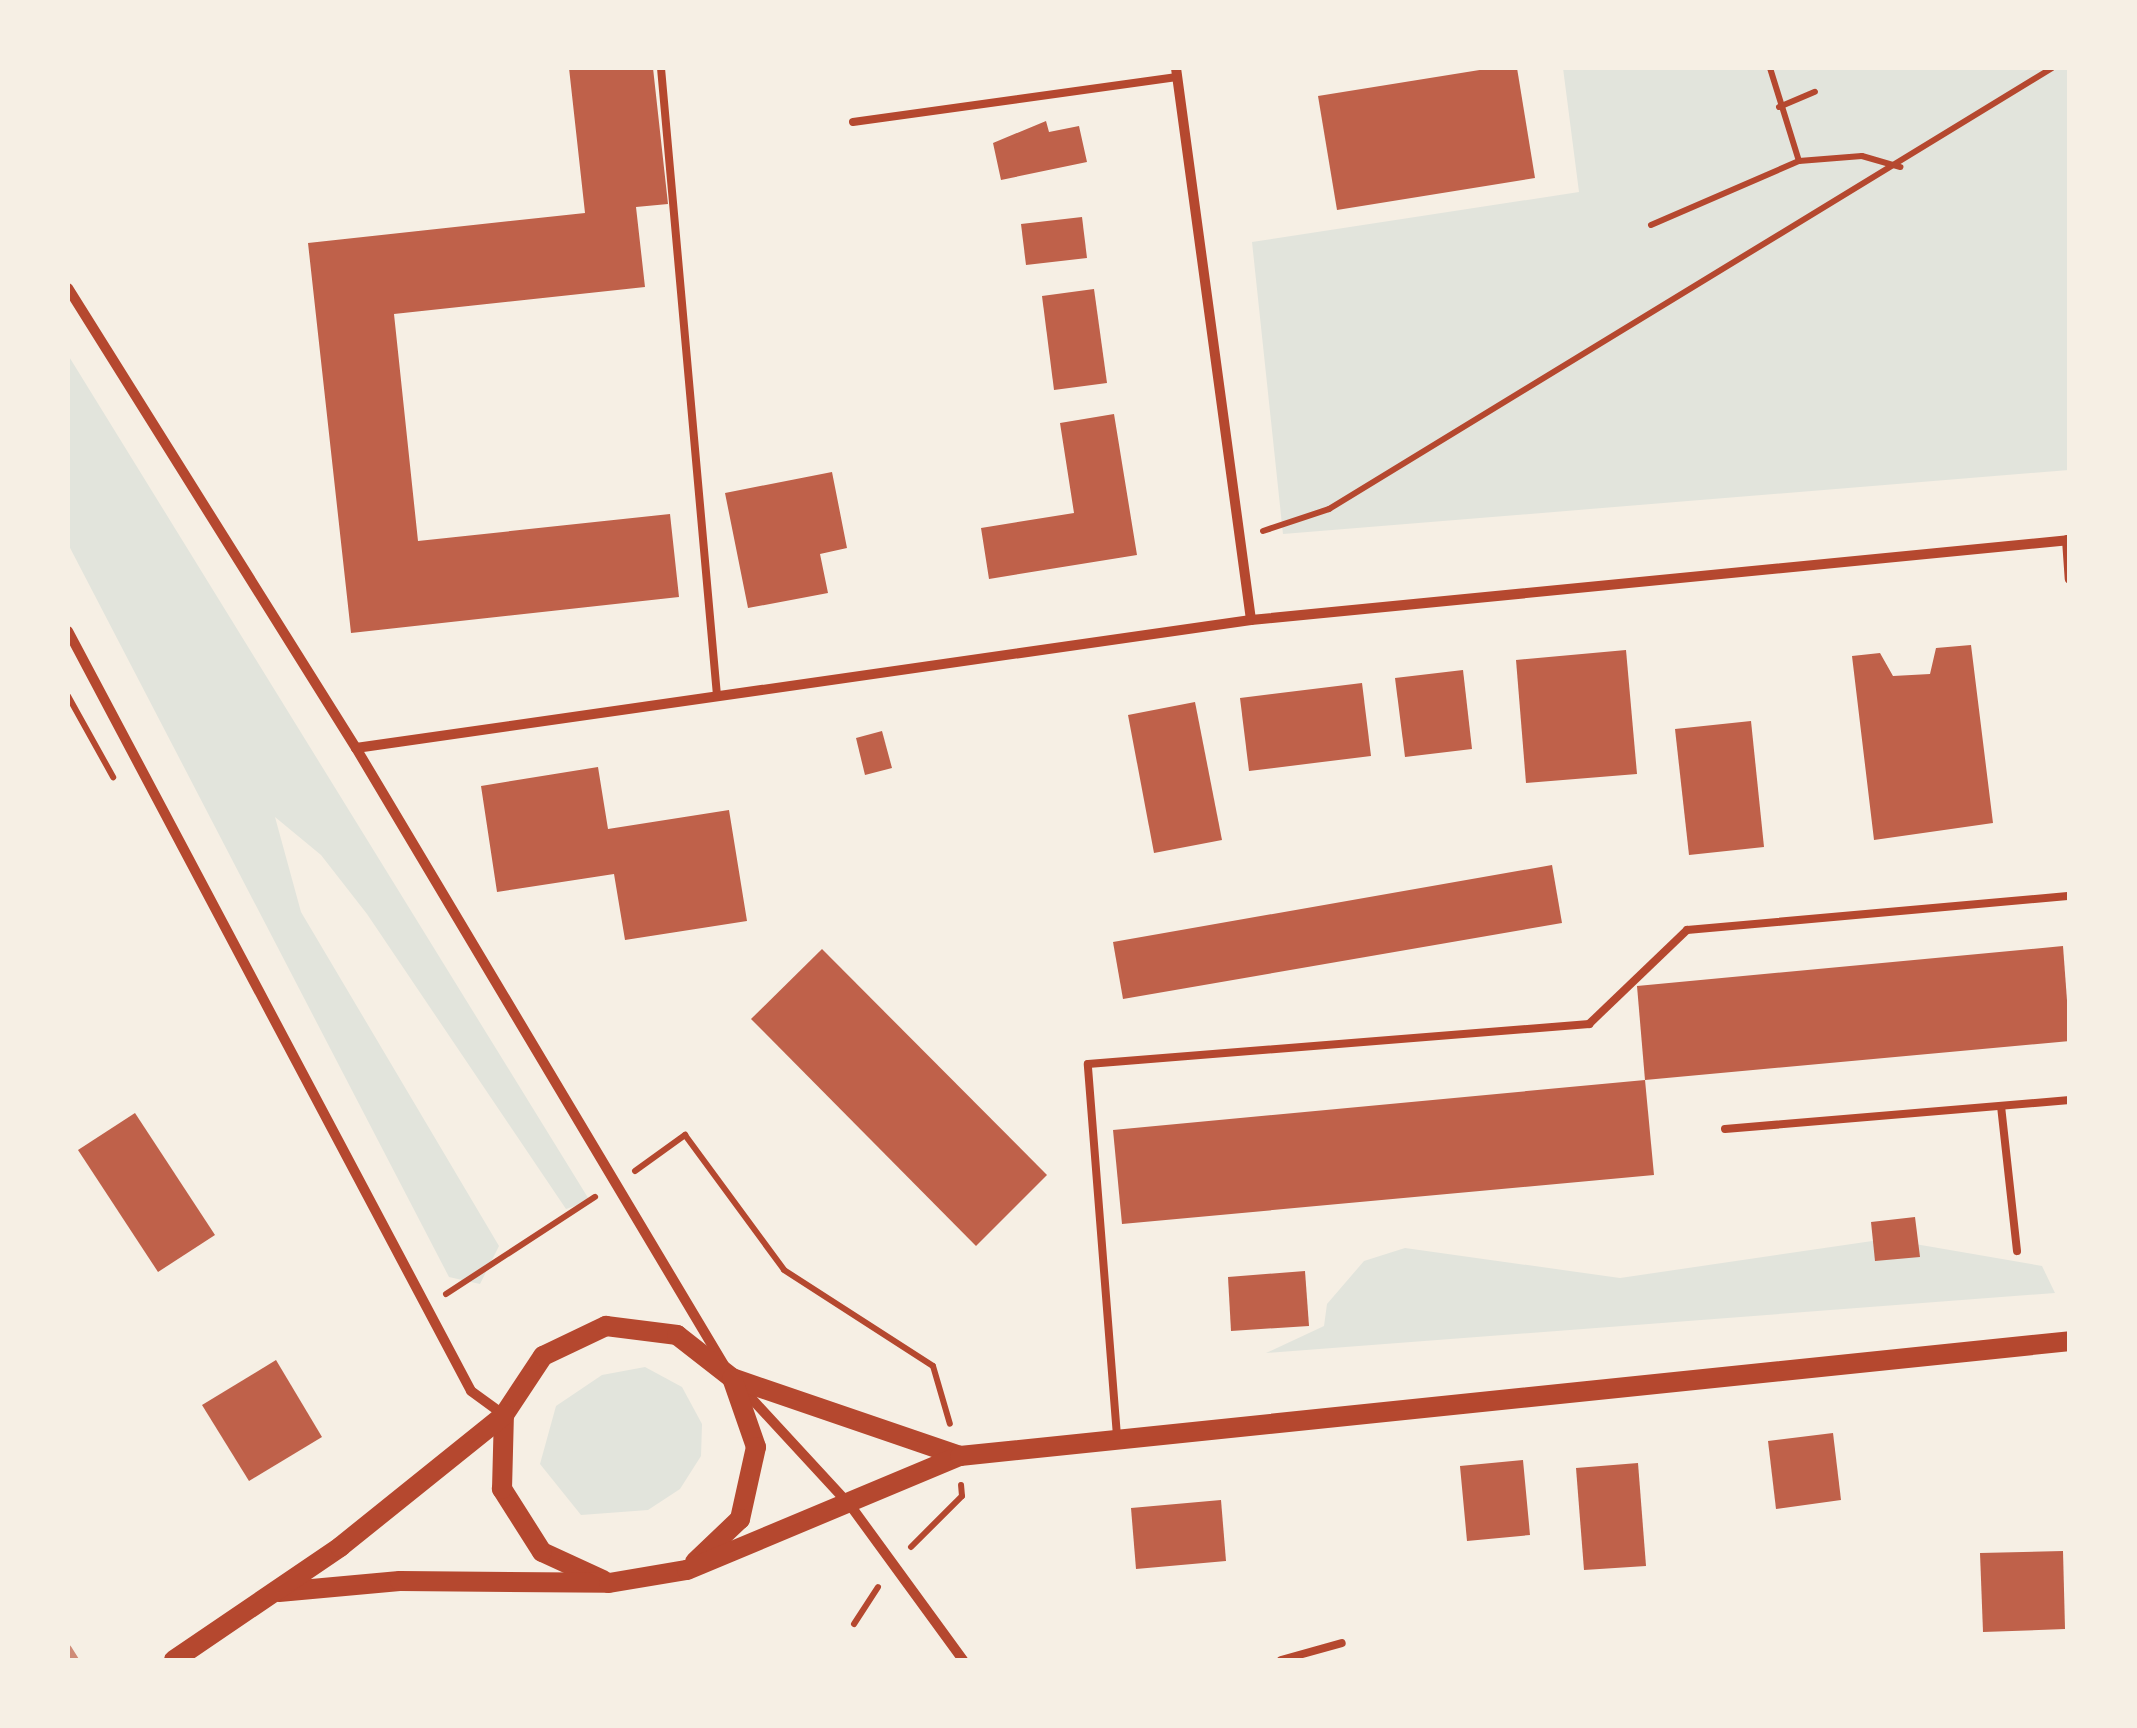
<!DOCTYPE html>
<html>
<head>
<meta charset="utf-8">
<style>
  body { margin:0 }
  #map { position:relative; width:2137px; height:1728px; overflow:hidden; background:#f6efe4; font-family:"PT Sans Narrow",sans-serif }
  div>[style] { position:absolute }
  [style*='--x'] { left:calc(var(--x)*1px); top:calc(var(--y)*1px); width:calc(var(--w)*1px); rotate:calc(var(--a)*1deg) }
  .green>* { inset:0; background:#e2e4dc }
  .building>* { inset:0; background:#bf614a }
  .path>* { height:6px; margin:-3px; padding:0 3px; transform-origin:3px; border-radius:3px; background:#b5482f }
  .service>* { height:8px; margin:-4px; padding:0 4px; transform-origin:4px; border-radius:4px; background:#b5482f }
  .minor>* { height:10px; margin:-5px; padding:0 5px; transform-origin:5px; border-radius:5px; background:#b5482f }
  .secondary>* { height:20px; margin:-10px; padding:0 10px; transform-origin:10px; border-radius:10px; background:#b5482f }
  .rail>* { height:8px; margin:-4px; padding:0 4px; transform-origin:4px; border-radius:4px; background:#cf8b77 }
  span { translate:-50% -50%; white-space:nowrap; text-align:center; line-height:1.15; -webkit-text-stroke:10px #f6efe4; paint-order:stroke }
  .frame { position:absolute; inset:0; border:70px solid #f6efe4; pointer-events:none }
</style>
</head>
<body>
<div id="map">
  <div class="green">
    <div style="clip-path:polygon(1563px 68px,2069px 68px,2069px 470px,1283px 534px,1252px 242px,1579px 192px)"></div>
    <div style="clip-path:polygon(68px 355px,590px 1201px,566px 1209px,367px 914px,321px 855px,275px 817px,301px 912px,499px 1246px,480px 1284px,449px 1277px,68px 544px)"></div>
    <div style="clip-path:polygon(1886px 1239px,2042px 1266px,2055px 1293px,1266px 1353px,1324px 1326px,1327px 1304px,1364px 1261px,1405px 1248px,1620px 1278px)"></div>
    <div style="clip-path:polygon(645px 1367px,682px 1387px,702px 1424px,701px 1456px,680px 1489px,648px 1510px,581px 1515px,540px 1464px,556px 1406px,602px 1375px)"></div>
  </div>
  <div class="building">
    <div style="clip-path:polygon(569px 68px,653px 68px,668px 204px,636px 207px,645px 287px,394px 314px,418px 541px,670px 514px,679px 597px,351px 633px,308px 243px,585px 213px)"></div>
    <div style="clip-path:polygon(1492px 68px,1517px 68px,1535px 178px,1337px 210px,1318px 96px)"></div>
    <div style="clip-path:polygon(1046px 121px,1049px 132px,1079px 126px,1087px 162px,1001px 180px,993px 143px)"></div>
    <div style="clip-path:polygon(1082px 217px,1087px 258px,1026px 265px,1021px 224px)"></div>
    <div style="clip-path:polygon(1094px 289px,1107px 383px,1054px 390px,1042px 296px)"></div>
    <div style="clip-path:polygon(1114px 414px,1137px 555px,989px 579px,981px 528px,1074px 513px,1060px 423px)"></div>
    <div style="clip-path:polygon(832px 472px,847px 548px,820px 554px,828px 593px,748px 608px,725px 493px)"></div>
    <div style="clip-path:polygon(1971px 645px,1993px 823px,1874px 840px,1852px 656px,1880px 653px,1893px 676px,1930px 674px,1936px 648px)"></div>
    <div style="clip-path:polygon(1626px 650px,1637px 774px,1526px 783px,1516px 660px)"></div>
    <div style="clip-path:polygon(1463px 670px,1472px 749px,1405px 757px,1395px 678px)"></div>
    <div style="clip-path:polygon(1362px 683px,1371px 756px,1249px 771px,1240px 698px)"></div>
    <div style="clip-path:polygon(1195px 702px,1222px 840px,1154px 853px,1128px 715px)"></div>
    <div style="clip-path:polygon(1751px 721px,1764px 847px,1689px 855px,1675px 729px)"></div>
    <div style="clip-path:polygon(882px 731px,892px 768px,865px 775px,856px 738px)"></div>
    <div style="clip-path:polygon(598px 767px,608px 829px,729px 810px,747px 921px,625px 940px,614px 874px,497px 892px,481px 786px)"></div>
    <div style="clip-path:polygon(1552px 865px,1562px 923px,1123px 999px,1113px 942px)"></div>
    <div style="clip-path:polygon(2063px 946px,2070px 1041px,1645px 1080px,1637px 986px)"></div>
    <div style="clip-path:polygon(822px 949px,1047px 1175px,976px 1246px,751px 1019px)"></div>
    <div style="clip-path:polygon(1645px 1080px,1654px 1175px,1122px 1224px,1113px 1130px)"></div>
    <div style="clip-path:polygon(135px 1113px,215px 1235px,158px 1272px,78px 1150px)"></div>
    <div style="clip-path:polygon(1915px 1217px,1920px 1257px,1875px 1261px,1871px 1222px)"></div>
    <div style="clip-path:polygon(1305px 1271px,1309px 1326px,1231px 1331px,1228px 1277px)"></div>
    <div style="clip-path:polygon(276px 1360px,322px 1437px,249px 1481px,202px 1405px)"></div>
    <div style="clip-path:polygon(1833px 1433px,1841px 1500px,1776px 1509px,1768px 1441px)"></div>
    <div style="clip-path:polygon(1523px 1460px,1530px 1535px,1467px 1541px,1460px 1466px)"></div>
    <div style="clip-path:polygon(1638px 1463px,1646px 1566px,1584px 1570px,1576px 1468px)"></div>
    <div style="clip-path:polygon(1221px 1500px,1226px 1561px,1136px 1569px,1131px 1508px)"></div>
    <div style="clip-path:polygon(2063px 1551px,2065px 1629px,1983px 1632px,1980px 1553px)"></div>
  </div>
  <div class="path">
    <div style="--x:1770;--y:68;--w:97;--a:72.7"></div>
    <div style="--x:1799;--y:161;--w:63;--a:-4.5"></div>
    <div style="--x:1862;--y:156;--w:40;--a:16"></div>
    <div style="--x:1779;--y:107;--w:39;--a:-23"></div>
    <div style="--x:1651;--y:225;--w:161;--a:-23.4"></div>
    <div style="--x:1263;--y:531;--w:70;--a:-18.4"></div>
    <div style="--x:1329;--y:509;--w:847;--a:-31.38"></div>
    <div style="--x:68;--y:696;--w:93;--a:60.9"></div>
    <div style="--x:635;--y:1171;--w:62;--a:-35.8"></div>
    <div style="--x:685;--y:1135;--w:167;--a:53.7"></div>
    <div style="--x:784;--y:1270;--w:177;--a:32.8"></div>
    <div style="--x:933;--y:1366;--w:60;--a:73.7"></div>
    <div style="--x:446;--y:1294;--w:178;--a:-33.1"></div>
    <div style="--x:911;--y:1547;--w:72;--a:-45"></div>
    <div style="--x:962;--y:1496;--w:11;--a:-95"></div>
    <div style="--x:854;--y:1624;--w:44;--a:-57"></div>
  </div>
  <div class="service">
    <div style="--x:661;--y:68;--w:630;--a:84.9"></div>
    <div style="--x:853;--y:122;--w:327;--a:-7.9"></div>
    <div style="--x:2001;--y:1106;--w:146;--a:83.7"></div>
    <div style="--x:1725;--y:1129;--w:346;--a:-4.8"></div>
    <div style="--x:1117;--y:1436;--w:373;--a:-94.5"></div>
    <div style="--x:1088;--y:1064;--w:503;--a:-4.56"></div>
    <div style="--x:1589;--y:1024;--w:136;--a:-43.8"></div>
    <div style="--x:1687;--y:930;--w:385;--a:-5.1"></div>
    <div style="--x:1281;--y:1660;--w:63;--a:-15.6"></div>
  </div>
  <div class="minor">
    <div style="--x:1176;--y:68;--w:557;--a:82.26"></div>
    <div style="--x:68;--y:288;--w:543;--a:57.95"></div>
    <div style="--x:356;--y:748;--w:718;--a:59.19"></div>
    <div style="--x:2067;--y:540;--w:39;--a:86"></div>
    <div style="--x:68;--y:631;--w:860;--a:62.06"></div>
    <div style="--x:471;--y:1391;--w:41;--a:36"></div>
    <div style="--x:356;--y:748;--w:904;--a:-8.14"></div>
    <div style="--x:1251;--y:620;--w:823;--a:-5.58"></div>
    <div style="--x:740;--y:1386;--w:162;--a:47.3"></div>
    <div style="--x:850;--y:1505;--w:192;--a:53.9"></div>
  </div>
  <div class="secondary">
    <div style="--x:732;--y:1378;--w:241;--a:18.9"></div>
    <div style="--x:603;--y:1580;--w:67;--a:-155.3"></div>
    <div style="--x:542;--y:1552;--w:75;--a:-122.4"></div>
    <div style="--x:502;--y:1489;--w:74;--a:-88.5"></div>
    <div style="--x:504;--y:1415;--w:71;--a:-56.5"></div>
    <div style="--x:543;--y:1356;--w:70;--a:-25.5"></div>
    <div style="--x:606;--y:1326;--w:72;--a:7.2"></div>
    <div style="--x:677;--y:1335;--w:70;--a:38"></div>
    <div style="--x:732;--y:1378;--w:73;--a:70.8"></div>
    <div style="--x:756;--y:1447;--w:74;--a:102.5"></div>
    <div style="--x:740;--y:1519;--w:62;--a:136.3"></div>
    <div style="--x:279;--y:1592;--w:121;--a:-5.2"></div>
    <div style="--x:400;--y:1581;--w:209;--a:0.5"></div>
    <div style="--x:609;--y:1583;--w:79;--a:-9.5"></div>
    <div style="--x:687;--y:1570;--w:296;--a:-22.7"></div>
    <div style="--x:960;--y:1456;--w:1116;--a:-5.91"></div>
    <div style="--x:174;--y:1660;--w:201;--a:-34.2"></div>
    <div style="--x:340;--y:1547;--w:211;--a:-38.8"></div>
  </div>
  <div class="rail">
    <div style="--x:68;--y:1649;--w:13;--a:58"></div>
  </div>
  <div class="frame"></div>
</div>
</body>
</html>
